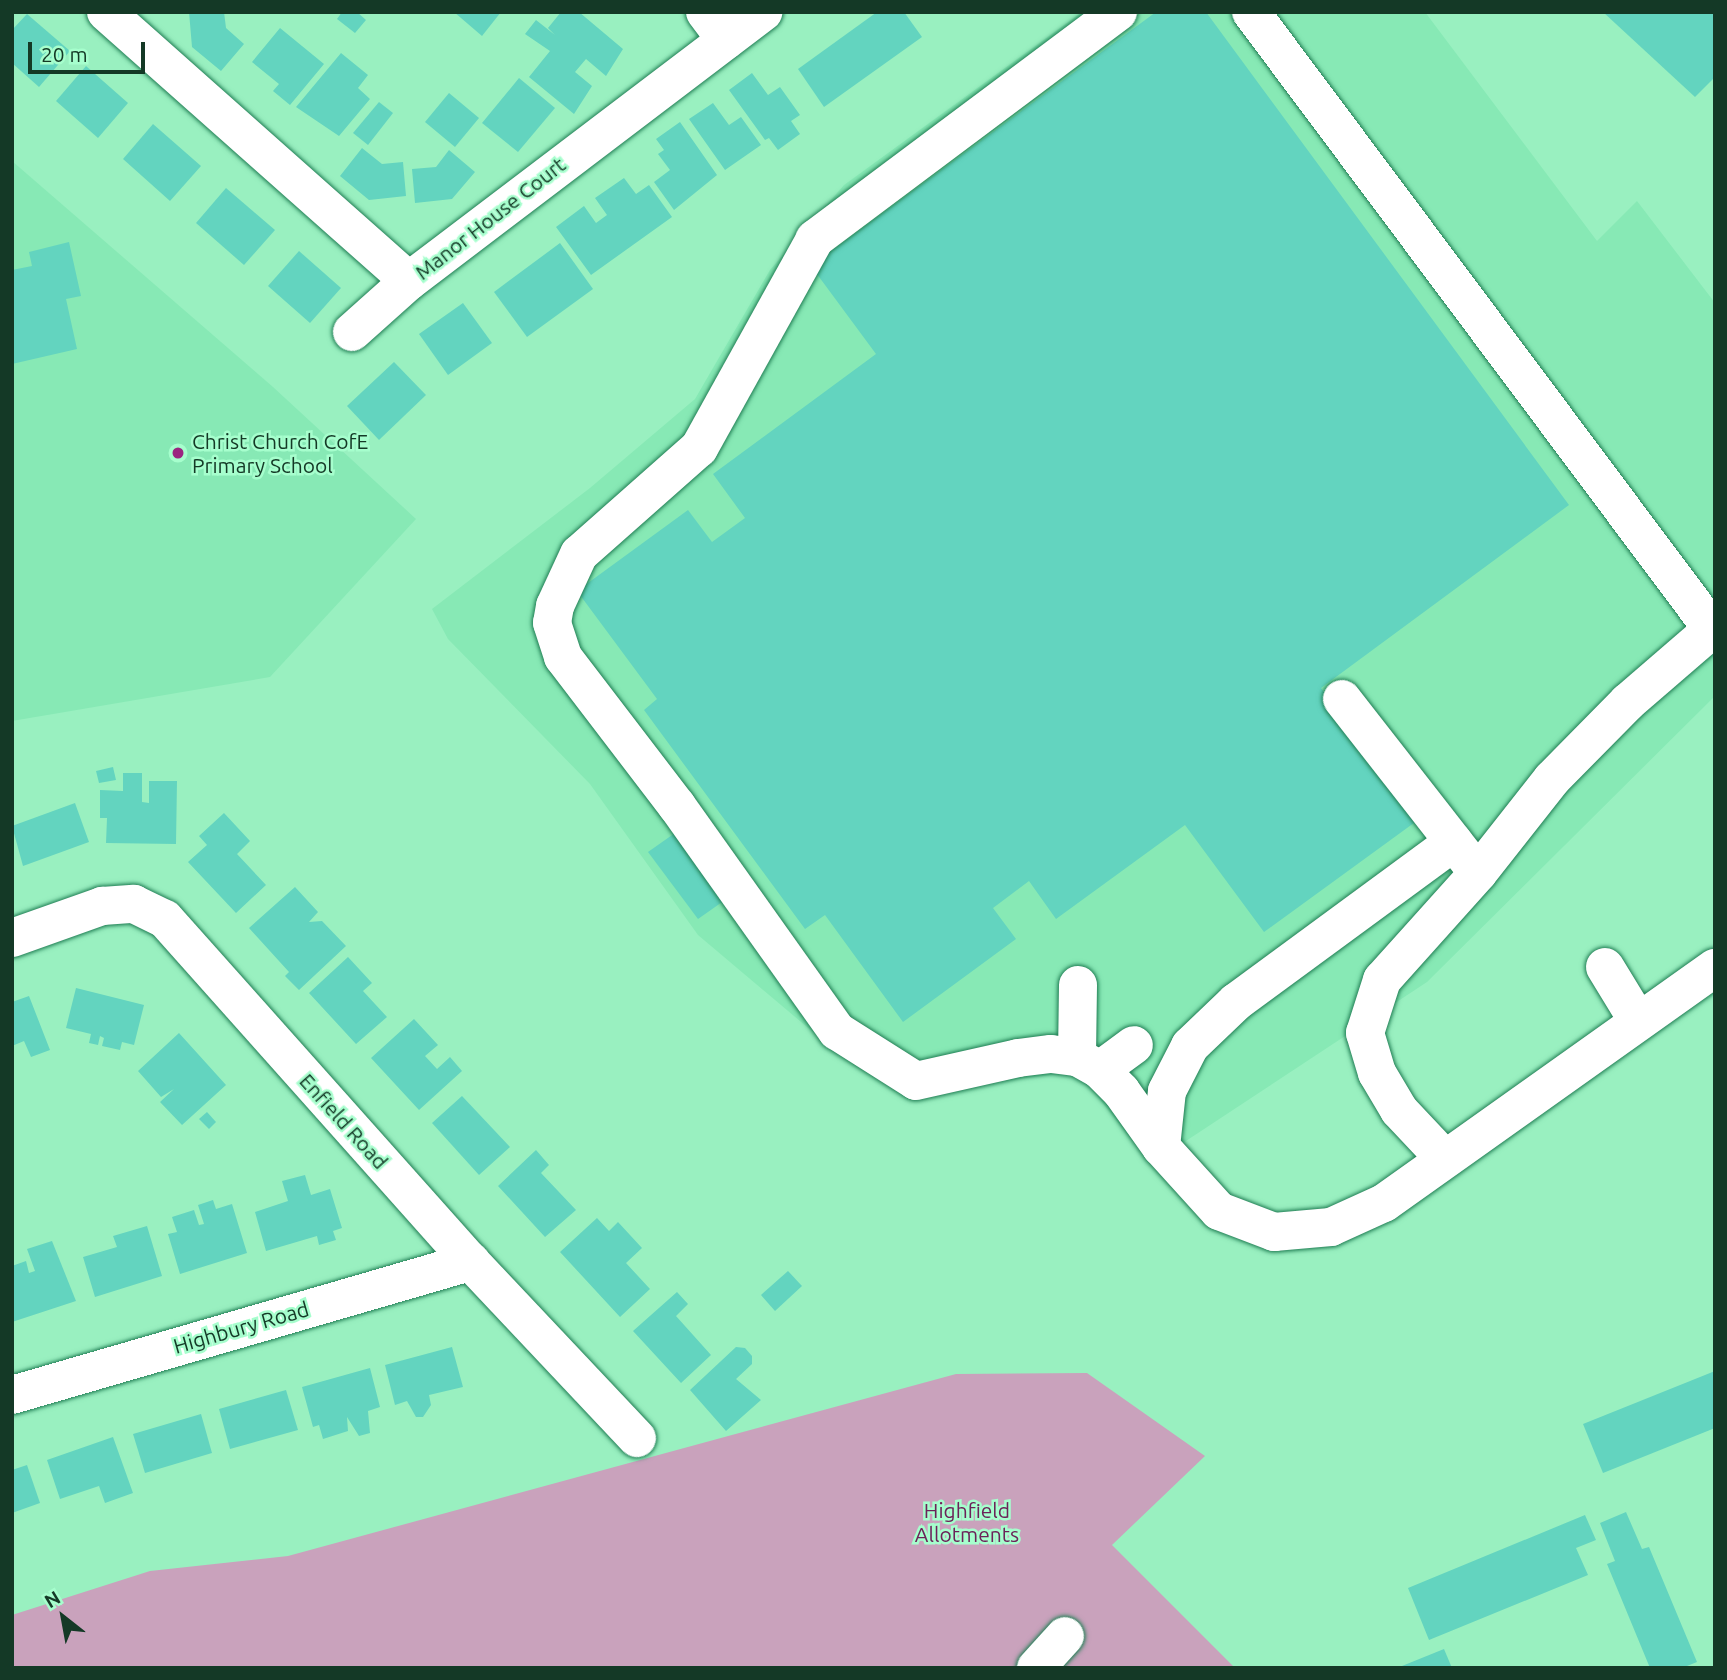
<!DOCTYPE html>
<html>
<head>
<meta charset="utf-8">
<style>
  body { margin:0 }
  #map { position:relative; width:1727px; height:1680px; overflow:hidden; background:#99f0c0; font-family:Ubuntu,sans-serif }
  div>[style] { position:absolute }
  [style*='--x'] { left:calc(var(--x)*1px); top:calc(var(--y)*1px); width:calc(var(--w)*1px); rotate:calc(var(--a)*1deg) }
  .built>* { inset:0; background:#87e9b5 }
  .green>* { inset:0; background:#c9a2bc }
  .building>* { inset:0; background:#63d4bf }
  .roads { filter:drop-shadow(0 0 2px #1f7d53) drop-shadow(0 0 2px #1f7d53) }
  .minor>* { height:38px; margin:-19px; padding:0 19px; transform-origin:19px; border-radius:19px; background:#fff }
  .dots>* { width:19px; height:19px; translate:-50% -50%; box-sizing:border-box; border:4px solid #a6fecd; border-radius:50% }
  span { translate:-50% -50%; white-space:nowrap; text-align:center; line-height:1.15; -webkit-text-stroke:5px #a6fecd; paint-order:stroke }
  .street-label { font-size:21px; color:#143926 }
  .poi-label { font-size:21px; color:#143926 }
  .left { translate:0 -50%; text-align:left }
  .park-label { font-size:21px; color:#6c2259 }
  .frame { position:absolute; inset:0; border:14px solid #143926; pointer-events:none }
  .north { position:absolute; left:28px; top:1582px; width:70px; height:70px; -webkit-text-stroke:5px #a6fecd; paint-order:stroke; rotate:329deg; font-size:19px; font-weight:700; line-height:28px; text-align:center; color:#143926 }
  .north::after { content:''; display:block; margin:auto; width:24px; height:32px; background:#143926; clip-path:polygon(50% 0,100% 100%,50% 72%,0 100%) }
  .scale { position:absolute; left:28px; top:42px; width:117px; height:32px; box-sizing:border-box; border:4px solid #143926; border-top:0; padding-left:9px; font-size:21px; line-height:24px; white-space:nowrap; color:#143926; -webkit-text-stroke:5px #a6fecd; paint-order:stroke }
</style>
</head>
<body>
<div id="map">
  <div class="built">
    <div style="clip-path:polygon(1082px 12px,1425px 12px,1597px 241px,1637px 201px,1715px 303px,1715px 696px,1427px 982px,1151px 1164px,1078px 1072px,909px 1092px,826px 1043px,698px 935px,590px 784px,448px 639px,432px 609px,590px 488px,695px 399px,770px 270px,844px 185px)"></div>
    <div style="clip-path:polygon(12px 161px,273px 387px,416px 519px,270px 677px,12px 721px)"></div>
  </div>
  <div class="green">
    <div style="clip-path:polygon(1087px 1373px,1205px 1456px,1112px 1545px,1235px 1668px,12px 1668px,12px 1615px,150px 1571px,288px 1556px,956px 1374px)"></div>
  </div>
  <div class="building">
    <div style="clip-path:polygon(189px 12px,224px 12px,226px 28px,244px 44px,221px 71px,192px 47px)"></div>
    <div style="clip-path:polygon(342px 12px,357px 12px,366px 20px,355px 33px,337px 19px)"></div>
    <div style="clip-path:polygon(454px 12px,501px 12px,482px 36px)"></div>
    <div style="clip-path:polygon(561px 12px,579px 12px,623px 49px,606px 76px,586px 59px,575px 72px,592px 86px,574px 114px,529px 77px,550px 51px,525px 34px,536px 20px,555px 35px,548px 28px)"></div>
    <div style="clip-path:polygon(877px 12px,904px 12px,922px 37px,824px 107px,798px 69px)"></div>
    <div style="clip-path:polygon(1156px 12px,1206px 12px,1569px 505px,1321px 688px,1418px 820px,1264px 932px,1185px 825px,1056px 919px,1029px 881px,993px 908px,1016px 939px,903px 1022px,825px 915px,805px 929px,644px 710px,657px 699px,577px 591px,688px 510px,712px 542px,745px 518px,713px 474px,876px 354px,811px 266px)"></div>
    <div style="clip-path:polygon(1603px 12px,1715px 12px,1715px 77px,1695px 97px)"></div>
    <div style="clip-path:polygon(27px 14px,70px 51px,39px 87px,12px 63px,12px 30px)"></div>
    <div style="clip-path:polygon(280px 28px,324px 64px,290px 105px,273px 91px,279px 84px,252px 62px)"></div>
    <div style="clip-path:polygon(341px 53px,368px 75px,358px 88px,370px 99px,339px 136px,296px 107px)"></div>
    <div style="clip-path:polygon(86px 66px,128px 103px,98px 138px,56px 101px)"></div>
    <div style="clip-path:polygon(752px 73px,768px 95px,780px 87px,800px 115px,791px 121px,800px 134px,778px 150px,769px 138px,765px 140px,729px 90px)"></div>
    <div style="clip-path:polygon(519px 78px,555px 108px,518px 152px,482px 123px)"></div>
    <div style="clip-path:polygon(449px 93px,479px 118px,455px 147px,425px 122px)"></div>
    <div style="clip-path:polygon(379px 102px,393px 113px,368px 145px,353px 133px)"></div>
    <div style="clip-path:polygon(713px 103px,729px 125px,741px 117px,761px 145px,725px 170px,689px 119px)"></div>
    <div style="clip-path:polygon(680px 122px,717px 175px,674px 210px,654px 182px,670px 170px,658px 154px,664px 150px,656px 139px)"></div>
    <div style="clip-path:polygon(153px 124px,201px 166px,170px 201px,123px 159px)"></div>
    <div style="clip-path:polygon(362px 148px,382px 164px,403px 162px,406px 196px,369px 200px,340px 176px)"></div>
    <div style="clip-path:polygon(449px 150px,475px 172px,452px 199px,415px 203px,412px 169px,436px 167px)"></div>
    <div style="clip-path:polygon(624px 178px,636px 194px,649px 185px,672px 217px,591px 275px,556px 227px,584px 206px,596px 223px,607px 215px,595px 198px)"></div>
    <div style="clip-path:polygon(226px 188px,275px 230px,244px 265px,196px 223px)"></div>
    <div style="clip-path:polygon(69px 242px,81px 296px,66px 299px,77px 349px,12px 364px,12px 270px,32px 266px,29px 252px)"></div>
    <div style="clip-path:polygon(560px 243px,593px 289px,527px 337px,494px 292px)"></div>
    <div style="clip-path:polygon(299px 251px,341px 288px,310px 323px,268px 286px)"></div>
    <div style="clip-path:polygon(463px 303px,492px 343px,448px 375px,419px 334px)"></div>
    <div style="clip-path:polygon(394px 362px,426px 395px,379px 440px,347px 406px)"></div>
    <div style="clip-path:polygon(113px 767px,116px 780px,99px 783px,96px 771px)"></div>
    <div style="clip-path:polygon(123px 773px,142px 773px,142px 802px,149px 803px,149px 781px,177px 781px,176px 844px,106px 843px,107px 818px,100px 818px,100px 790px,123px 791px)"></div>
    <div style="clip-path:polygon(75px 803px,89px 842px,23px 866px,12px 826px)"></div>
    <div style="clip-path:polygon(224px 813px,250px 841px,237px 854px,266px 885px,236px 913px,188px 862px,207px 845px,199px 836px)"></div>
    <div style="clip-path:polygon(675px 833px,725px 900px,698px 919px,648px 852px)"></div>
    <div style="clip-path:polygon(295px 887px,318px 912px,309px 922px,322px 921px,346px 946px,299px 990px,285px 976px,289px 972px,249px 928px)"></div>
    <div style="clip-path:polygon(348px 957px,372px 983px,363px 991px,387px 1017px,356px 1044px,309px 993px)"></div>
    <div style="clip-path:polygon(76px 988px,144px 1005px,134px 1045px,122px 1042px,120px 1050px,102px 1046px,104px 1038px,100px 1036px,98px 1045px,89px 1043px,91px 1034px,66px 1028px)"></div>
    <div style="clip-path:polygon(29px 996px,50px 1050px,31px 1057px,24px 1041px,12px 1046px,12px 1002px)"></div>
    <div style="clip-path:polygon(414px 1019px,438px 1045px,425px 1056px,437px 1069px,450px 1057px,462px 1071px,419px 1110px,371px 1058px)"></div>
    <div style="clip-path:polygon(179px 1033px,226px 1085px,182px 1125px,160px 1102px,174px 1089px,161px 1097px,138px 1071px)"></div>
    <div style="clip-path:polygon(462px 1096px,510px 1147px,479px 1175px,432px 1123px)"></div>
    <div style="clip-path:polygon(207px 1112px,216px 1122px,209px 1129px,199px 1119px)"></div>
    <div style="clip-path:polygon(536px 1150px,549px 1165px,541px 1173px,576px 1210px,545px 1237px,498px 1186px)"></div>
    <div style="clip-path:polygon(305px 1175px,311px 1195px,330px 1189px,342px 1228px,333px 1231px,336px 1240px,319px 1245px,317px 1236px,266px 1251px,255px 1212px,288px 1201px,282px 1181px)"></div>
    <div style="clip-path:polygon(213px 1200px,216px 1209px,232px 1204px,247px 1253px,180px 1274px,168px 1234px,177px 1232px,172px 1217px,194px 1210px,199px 1225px,204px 1224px,198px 1205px)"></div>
    <div style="clip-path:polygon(597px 1218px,609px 1231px,618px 1222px,642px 1248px,626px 1263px,650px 1289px,620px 1317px,560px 1252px)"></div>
    <div style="clip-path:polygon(147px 1226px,162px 1276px,95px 1297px,83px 1257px,117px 1247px,113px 1236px)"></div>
    <div style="clip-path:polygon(52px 1241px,76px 1301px,12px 1322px,12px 1266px,26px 1261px,29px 1273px,35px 1271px,27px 1249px)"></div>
    <div style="clip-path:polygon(788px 1271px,802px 1286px,775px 1311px,761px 1295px)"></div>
    <div style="clip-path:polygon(677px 1292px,688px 1304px,676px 1316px,711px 1355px,681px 1383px,633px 1331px)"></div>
    <div style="clip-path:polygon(452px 1347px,463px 1387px,429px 1395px,431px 1405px,423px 1417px,416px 1417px,407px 1401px,395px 1405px,385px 1365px)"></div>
    <div style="clip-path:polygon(736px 1347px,745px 1348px,752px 1356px,752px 1364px,736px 1379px,761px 1400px,726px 1431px,690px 1390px)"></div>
    <div style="clip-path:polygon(370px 1368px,380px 1407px,368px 1411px,370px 1433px,359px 1436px,347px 1417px,348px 1431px,323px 1439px,319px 1425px,313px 1427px,302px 1387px)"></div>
    <div style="clip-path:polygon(1715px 1371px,1715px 1428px,1603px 1473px,1583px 1424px)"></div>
    <div style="clip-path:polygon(286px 1390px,298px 1430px,230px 1449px,219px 1409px)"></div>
    <div style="clip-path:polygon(201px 1414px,212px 1453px,145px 1473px,133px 1434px)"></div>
    <div style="clip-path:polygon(113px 1437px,133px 1493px,105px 1503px,99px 1486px,60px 1499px,47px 1460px)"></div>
    <div style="clip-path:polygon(27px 1465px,40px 1503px,12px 1513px,12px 1470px)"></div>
    <div style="clip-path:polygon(1626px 1512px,1642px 1549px,1649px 1547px,1697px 1662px,1682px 1668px,1650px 1668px,1607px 1564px,1615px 1561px,1600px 1523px)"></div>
    <div style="clip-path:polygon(1585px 1515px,1596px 1540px,1576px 1548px,1588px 1575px,1429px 1640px,1408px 1588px)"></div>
    <div style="clip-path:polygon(1444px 1649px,1452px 1668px,1397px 1668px)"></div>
  </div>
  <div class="roads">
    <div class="minor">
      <div style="--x:106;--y:12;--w:405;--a:41.6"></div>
      <div style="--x:409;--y:281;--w:445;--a:-37.2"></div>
      <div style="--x:705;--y:12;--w:35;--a:53"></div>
      <div style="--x:1118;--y:12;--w:379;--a:143.2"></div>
      <div style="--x:815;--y:239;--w:239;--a:119"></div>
      <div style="--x:699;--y:448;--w:160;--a:138.5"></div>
      <div style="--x:579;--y:554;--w:57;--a:114.8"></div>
      <div style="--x:555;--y:606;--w:17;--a:100"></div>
      <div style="--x:552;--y:623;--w:36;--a:72"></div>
      <div style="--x:563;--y:657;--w:188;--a:52.6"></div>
      <div style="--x:677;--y:806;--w:276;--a:54.6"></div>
      <div style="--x:837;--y:1031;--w:93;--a:32.3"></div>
      <div style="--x:916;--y:1081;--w:105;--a:-12.7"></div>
      <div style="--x:1018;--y:1058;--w:33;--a:-7"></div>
      <div style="--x:1051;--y:1054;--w:26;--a:7"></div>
      <div style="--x:1077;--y:1057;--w:26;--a:29"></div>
      <div style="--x:1100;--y:1070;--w:30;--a:45"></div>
      <div style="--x:1121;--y:1091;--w:69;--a:54.5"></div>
      <div style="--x:1161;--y:1147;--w:86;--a:47.8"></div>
      <div style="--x:1219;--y:1211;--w:59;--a:20.9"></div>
      <div style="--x:1274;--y:1232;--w:57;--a:-5"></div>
      <div style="--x:1331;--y:1227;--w:58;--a:-24.4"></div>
      <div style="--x:1384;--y:1203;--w:406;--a:-35.4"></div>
      <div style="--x:1251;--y:12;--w:770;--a:53.23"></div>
      <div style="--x:352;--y:332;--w:76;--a:-41.8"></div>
      <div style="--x:1342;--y:699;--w:208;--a:52"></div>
      <div style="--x:12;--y:938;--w:96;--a:-19.6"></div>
      <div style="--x:102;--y:906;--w:32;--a:-4"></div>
      <div style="--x:134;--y:904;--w:34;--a:26"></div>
      <div style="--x:165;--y:919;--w:460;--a:48.3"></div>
      <div style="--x:471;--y:1262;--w:242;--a:46.7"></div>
      <div style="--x:1605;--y:967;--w:63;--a:58.6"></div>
      <div style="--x:1077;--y:1057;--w:72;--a:-89.2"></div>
      <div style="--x:1100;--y:1070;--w:42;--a:-36.3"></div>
      <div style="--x:1161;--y:1147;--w:56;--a:-83.9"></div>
      <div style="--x:1167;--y:1091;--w:51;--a:-62.9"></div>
      <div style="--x:1190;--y:1046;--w:64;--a:-43.7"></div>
      <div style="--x:1236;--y:1002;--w:270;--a:-36.3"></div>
      <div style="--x:1444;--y:1158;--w:66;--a:-133.2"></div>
      <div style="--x:1399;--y:1110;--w:43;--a:-120.7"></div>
      <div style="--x:1377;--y:1073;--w:42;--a:-106.7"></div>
      <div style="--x:1365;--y:1033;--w:56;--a:-72.2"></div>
      <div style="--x:1382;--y:980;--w:144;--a:-48.1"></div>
      <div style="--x:1478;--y:873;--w:120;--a:-51.8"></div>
      <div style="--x:1552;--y:779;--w:108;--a:-45.4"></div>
      <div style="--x:1628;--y:702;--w:115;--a:-40.8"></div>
      <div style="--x:12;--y:1395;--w:478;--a:-16.2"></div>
      <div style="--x:1036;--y:1668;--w:43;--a:-47.8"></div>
    </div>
  </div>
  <div class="dots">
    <div style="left:178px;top:453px;background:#9b2580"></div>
  </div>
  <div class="street-label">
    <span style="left:490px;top:218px;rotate:-38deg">Manor House Court</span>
    <span style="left:344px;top:1121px;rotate:48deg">Enfield Road</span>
    <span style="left:241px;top:1327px;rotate:-16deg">Highbury Road</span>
  </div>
  <div class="poi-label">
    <span class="left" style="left:192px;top:453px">Christ Church CofE<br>Primary School</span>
  </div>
  <div class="park-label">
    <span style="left:967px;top:1522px">Highfield<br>Allotments</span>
  </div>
  <div class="frame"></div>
  <div class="north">N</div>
  <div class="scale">20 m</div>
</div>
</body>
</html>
